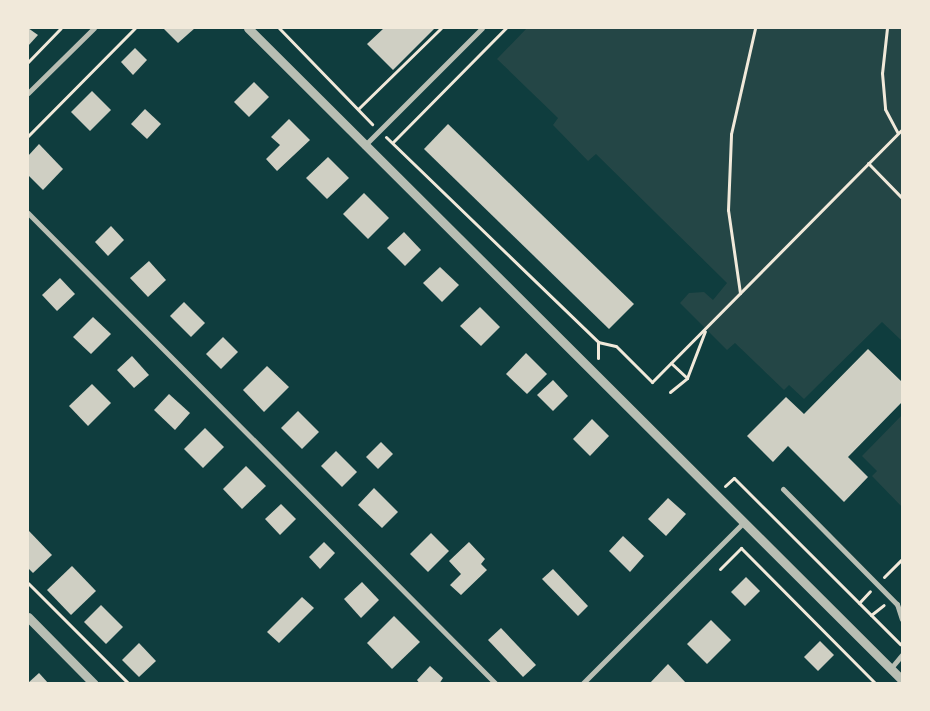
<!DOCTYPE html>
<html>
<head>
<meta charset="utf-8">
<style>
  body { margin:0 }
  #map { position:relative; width:930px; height:711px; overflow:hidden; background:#0f3d3e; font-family:"DM Sans",sans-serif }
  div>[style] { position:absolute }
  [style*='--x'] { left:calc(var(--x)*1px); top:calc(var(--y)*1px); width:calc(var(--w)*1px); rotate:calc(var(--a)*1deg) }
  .green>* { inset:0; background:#244646 }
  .building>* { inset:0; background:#cfcfc3 }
  .path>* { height:3px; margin:-1.5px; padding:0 1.5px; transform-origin:1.5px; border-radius:1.5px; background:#f1e9da }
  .minor>* { height:5px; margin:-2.5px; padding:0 2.5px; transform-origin:2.5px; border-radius:2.5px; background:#b8beb3 }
  .tertiary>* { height:9px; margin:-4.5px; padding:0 4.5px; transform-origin:4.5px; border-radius:4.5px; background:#b8beb3 }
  span { translate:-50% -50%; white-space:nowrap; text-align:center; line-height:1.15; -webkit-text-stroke:5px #f1e9da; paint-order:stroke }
  .frame { position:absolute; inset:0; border:29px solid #f1e9da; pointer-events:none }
</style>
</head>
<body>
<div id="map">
  <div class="green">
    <div style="clip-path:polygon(527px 28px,902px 28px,902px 341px,882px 322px,804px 399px,789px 385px,784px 390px,735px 343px,727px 350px,680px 303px,689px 293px,704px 292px,713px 300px,727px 283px,596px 154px,588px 161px,553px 125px,558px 118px,497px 59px)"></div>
    <div style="clip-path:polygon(902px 415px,902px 507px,872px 476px,877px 471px,862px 456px)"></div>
  </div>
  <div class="building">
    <div style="clip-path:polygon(28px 28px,38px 35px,28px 46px)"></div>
    <div style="clip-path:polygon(163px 28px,195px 28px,178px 43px)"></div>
    <div style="clip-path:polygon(384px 28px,435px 28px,393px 70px,367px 44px)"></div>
    <div style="clip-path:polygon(135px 48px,147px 60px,133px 75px,121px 62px)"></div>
    <div style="clip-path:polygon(254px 82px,269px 97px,249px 117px,234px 102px)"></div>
    <div style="clip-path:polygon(92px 91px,111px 110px,90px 131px,71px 112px)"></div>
    <div style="clip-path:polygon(145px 109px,161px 124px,147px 139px,131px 124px)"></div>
    <div style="clip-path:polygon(289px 119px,310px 140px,277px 171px,266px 159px,280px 145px,271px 137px)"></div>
    <div style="clip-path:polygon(448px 124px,634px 304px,609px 329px,424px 149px)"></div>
    <div style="clip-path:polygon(39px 144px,63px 169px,43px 190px,28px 175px,28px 156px)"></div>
    <div style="clip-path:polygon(328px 157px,349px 178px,327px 199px,306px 178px)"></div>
    <div style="clip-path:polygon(364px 193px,389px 218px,368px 239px,343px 214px)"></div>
    <div style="clip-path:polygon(111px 226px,124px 240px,108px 256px,95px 242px)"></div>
    <div style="clip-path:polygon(404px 232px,421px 250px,405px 266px,387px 248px)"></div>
    <div style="clip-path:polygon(149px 261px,166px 280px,148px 297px,130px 278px)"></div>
    <div style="clip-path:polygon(440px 267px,459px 285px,442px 302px,423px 283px)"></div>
    <div style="clip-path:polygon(60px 278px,75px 294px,57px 311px,42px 295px)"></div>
    <div style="clip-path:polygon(184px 302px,205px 323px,191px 337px,170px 316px)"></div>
    <div style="clip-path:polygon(480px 307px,500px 327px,481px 346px,460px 326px)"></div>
    <div style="clip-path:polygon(93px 317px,111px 334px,91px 354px,73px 337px)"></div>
    <div style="clip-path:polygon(223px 337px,238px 352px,221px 369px,206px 354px)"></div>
    <div style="clip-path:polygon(868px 349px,902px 382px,902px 402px,848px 457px,868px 477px,844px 502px,788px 446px,773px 462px,747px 436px,786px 397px,804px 414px)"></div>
    <div style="clip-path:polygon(526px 353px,547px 374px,527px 394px,506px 374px)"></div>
    <div style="clip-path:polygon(132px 356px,149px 375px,134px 388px,117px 370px)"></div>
    <div style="clip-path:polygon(267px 366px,289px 387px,264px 412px,243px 390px)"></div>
    <div style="clip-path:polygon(553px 380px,568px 396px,553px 411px,537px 395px)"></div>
    <div style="clip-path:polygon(92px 384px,111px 403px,88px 426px,69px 406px)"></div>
    <div style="clip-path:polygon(169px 394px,190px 413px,175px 430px,154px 410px)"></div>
    <div style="clip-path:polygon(298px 411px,319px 432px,302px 449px,281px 428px)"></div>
    <div style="clip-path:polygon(592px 419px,609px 436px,590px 456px,573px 439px)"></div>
    <div style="clip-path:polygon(205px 428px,224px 447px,203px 468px,184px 449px)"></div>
    <div style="clip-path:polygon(381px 442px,393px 454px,378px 469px,366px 457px)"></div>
    <div style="clip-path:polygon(336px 451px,357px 472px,342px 487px,321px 466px)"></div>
    <div style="clip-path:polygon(246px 466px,266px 486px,242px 509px,223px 489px)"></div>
    <div style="clip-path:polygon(374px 488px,398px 512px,382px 528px,358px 505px)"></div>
    <div style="clip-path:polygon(668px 498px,686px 514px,666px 536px,648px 519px)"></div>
    <div style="clip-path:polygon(281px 504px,296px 519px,280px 535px,265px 519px)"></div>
    <div style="clip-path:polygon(28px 530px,52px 555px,33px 573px,28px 568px)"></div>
    <div style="clip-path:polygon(431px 533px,449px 551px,428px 572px,410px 554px)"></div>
    <div style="clip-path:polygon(623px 536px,644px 556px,630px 572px,609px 551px)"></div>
    <div style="clip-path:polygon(324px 542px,335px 553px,320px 569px,309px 557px)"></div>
    <div style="clip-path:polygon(469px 542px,485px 559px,481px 564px,487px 570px,461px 595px,450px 585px,461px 574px,449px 561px)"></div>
    <div style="clip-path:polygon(72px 566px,96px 591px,71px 615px,47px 590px)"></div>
    <div style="clip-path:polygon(553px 569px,588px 606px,578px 616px,542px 579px)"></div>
    <div style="clip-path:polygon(746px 577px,760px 591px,745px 606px,731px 592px)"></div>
    <div style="clip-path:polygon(362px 582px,379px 600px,361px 618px,344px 599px)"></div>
    <div style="clip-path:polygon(302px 597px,314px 608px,279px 643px,267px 632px)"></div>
    <div style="clip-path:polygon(101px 605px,123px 627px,106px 644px,84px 622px)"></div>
    <div style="clip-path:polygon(394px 616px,420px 642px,392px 669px,367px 643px)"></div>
    <div style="clip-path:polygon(711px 620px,731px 640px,707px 664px,687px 644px)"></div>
    <div style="clip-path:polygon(501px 628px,536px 665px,523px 677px,488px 640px)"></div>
    <div style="clip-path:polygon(820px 641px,834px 655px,818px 671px,804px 657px)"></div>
    <div style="clip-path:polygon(139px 643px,156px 661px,139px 677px,122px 660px)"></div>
    <div style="clip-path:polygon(668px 664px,687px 684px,649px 684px)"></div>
    <div style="clip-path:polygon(430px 666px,443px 678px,439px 684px,420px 684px,417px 680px)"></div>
    <div style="clip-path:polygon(39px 673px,49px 684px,28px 684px,28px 683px)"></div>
  </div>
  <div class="path">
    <div style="--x:279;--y:28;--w:134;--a:45.9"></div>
    <div style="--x:887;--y:28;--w:45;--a:96.3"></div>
    <div style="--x:882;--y:73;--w:36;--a:85"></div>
    <div style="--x:885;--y:109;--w:27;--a:62"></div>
    <div style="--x:28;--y:62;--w:47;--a:-45.9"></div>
    <div style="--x:358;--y:109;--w:116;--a:-44.3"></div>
    <div style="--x:28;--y:136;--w:152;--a:-45.3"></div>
    <div style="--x:386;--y:137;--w:295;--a:44"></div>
    <div style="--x:598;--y:342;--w:16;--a:90"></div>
    <div style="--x:393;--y:142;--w:161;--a:-45.3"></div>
    <div style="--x:868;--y:163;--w:49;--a:45.8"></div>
    <div style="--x:740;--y:293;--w:84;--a:-98.2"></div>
    <div style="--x:728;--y:210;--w:76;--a:-87.7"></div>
    <div style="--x:731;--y:134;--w:109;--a:-77.2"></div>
    <div style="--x:598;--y:342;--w:18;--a:13"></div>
    <div style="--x:616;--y:346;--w:51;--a:45"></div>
    <div style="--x:652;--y:382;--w:356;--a:-45.3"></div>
    <div style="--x:671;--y:363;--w:22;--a:43"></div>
    <div style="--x:670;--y:392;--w:22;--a:-39"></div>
    <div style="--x:687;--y:378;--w:50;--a:-69"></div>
    <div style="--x:725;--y:486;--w:12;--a:-42"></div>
    <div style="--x:734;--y:478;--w:235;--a:45"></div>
    <div style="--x:720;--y:569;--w:30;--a:-45"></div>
    <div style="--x:741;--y:548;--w:192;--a:45.2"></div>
    <div style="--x:884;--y:577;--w:25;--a:-45"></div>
    <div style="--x:28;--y:583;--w:143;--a:45"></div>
    <div style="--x:859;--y:603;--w:16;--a:-47"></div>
    <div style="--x:871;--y:615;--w:16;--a:-38"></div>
  </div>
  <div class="minor">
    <div style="--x:28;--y:93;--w:93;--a:-44.6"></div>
    <div style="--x:364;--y:146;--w:167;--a:-45"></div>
    <div style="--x:28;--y:213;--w:664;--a:45.18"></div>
    <div style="--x:783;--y:489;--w:162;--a:45.3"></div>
    <div style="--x:897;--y:604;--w:16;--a:72"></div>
    <div style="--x:891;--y:668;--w:17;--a:-50"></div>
    <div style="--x:582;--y:684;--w:229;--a:-45"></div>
  </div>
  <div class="tertiary">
    <div style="--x:248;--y:28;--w:923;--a:44.91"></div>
    <div style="--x:28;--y:617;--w:94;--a:45.4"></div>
  </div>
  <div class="frame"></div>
</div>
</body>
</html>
